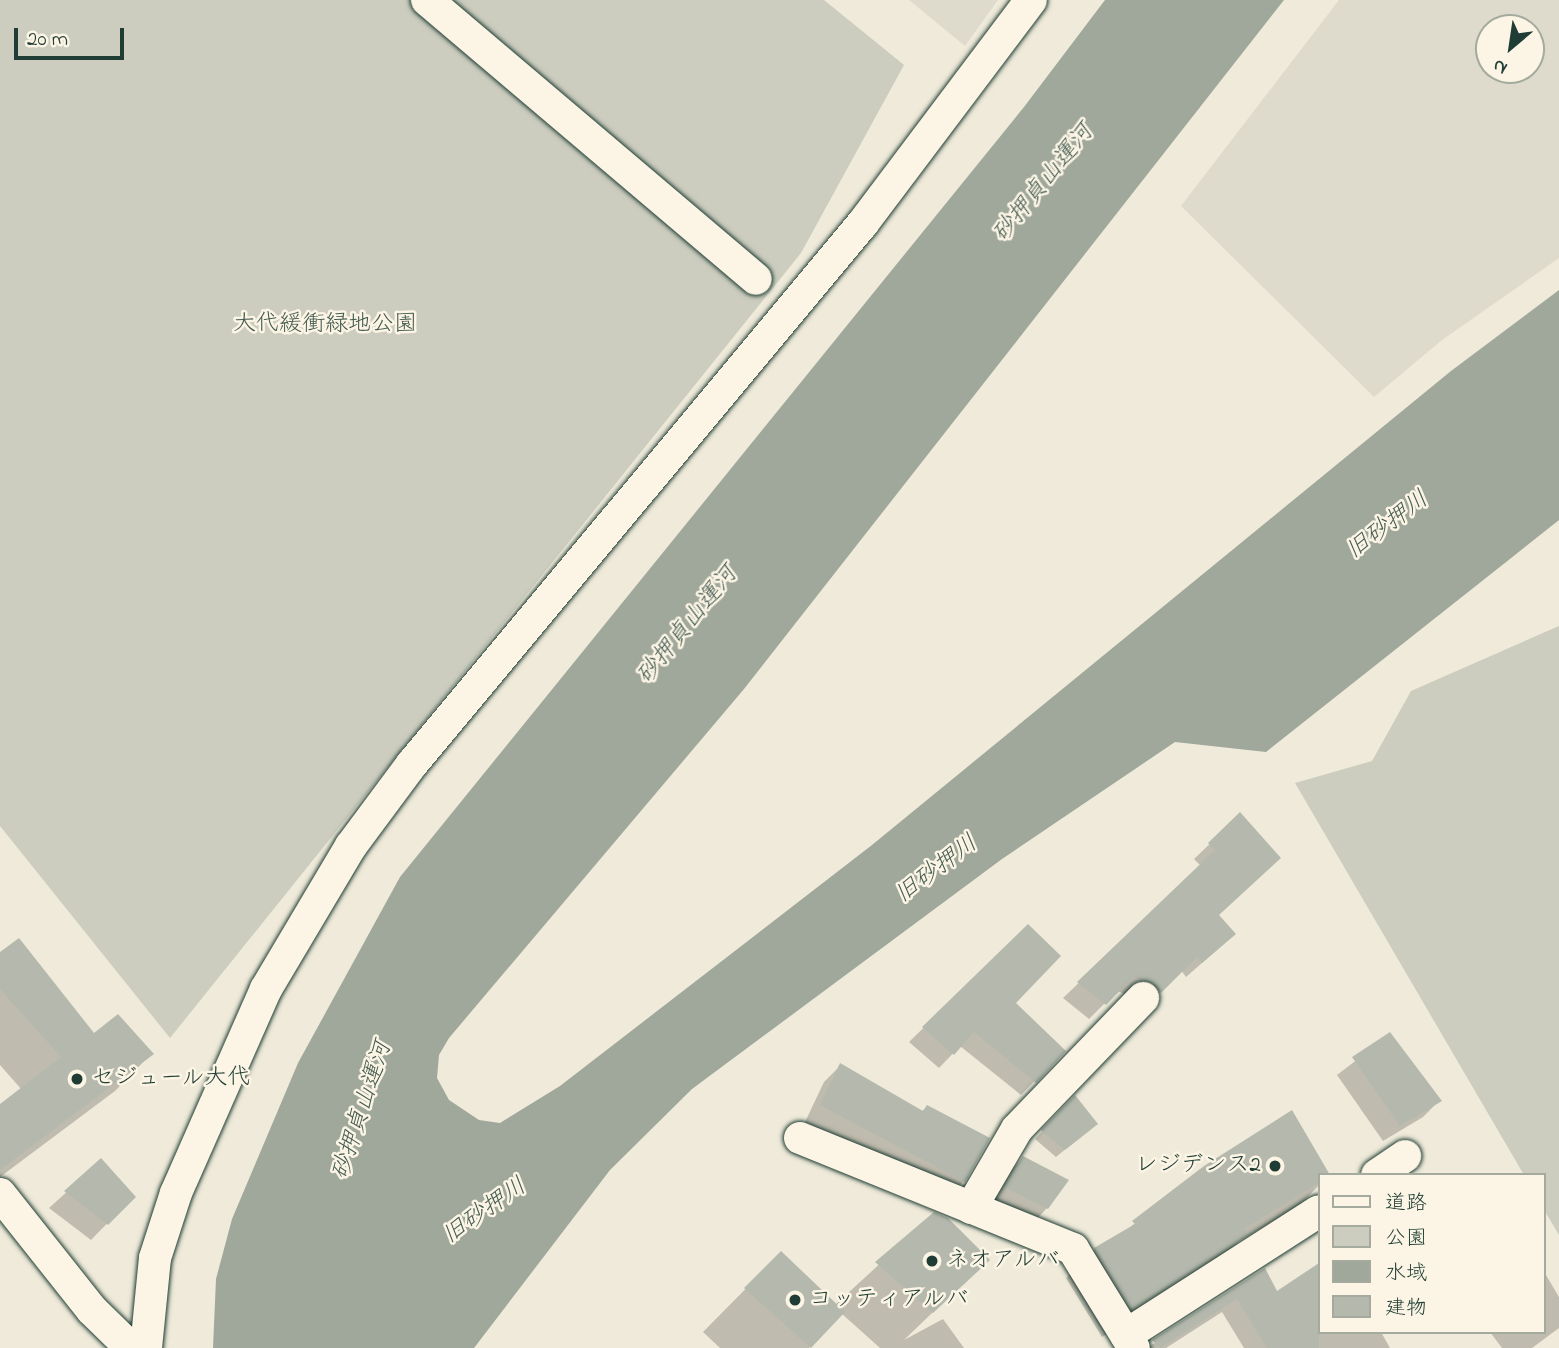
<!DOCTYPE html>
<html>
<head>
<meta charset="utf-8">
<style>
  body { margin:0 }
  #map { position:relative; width:1559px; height:1348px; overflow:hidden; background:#efeada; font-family:"Indie Flower","Klee One",sans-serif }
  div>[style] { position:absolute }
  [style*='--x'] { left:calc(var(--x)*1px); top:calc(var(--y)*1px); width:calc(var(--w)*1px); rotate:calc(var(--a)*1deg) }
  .built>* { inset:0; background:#dedbcc }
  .green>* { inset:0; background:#cccdbf }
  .water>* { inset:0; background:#9fa89a }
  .shadow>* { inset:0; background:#0003 }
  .building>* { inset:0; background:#b5b9ad }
  .roads { filter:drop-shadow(0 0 2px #1f3d34) drop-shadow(0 0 2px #1f3d34) }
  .minor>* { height:32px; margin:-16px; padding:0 16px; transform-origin:16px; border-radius:16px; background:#fcf5e5 }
  .dots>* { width:19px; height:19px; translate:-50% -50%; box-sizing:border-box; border:4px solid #fcf5e5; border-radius:50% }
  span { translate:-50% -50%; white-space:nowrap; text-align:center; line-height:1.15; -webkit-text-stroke:5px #fcf5e5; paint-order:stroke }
  .park-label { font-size:23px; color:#425a50 }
  .poi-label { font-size:23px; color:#1f3d34 }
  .left { translate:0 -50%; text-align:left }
  .right { translate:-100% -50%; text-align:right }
  .water-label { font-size:24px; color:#455d53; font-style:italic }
  .legend { position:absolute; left:1318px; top:1173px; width:228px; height:161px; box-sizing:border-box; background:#fcf5e5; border:2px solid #a4ab9e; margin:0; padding:9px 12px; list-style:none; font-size:21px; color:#1f3d34 }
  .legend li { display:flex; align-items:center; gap:14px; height:35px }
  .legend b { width:35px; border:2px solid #a4ab9e }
  .north { position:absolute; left:1475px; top:14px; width:70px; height:70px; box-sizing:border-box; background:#fcf5e5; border:2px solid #a4ab9e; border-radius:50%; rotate:209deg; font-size:19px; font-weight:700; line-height:28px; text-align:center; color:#1f3d34 }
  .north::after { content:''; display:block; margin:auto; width:24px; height:32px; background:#1f3d34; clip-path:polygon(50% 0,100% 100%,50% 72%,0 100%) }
  .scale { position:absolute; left:14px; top:28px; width:110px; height:32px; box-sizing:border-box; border:4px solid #1f3d34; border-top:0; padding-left:9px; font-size:21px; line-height:24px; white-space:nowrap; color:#1f3d34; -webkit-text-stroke:5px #fcf5e5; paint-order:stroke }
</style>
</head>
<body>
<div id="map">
  <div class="built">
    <div style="clip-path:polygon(909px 0,998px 0,965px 46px)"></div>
    <div style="clip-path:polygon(evenodd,1339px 0,1559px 0,1559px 258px,1442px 340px,1374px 397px,1181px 206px,1339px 0,1489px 28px,1531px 28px,1531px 70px,1489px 70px,1489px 28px)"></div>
  </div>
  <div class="green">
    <div style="clip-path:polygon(0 0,824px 0,904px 65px,801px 253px,170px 1038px,0 826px)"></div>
    <div style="clip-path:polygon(1559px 626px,1559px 1235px,1543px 1208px,1543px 1175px,1524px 1175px,1295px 783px,1372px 761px,1411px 691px)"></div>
  </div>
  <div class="water">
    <div style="clip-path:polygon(1105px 0,1284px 0,744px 689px,449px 1038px,439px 1055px,437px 1078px,449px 1100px,479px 1120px,500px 1123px,560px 1086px,872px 845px,1451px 371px,1559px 290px,1559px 520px,1266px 752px,1175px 742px,1002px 859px,692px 1089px,610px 1170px,474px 1348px,213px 1348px,216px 1279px,232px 1219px,298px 1063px,400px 877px,1024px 107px)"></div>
  </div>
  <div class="shadow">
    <div style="clip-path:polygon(1240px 815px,1217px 916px,1218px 949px,1186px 977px,1181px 970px,1145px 1006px,1140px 999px,1117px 991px,1089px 1019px,1063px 998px,1201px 866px,1194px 859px)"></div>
    <div style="clip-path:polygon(1028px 926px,1014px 1003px,1064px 1051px,1021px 1095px,960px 1046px,939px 1068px,909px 1042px)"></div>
    <div style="clip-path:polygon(0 954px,93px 1035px,151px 1054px,115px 1091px,0 1177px,0 1106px,22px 1090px,0 1065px)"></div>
    <div style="clip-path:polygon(1389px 1035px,1439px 1101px,1423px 1117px,1383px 1141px,1337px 1075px)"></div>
    <div style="clip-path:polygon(840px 1066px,921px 1112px,927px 1107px,964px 1181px,947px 1197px,805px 1122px,824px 1082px)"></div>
    <div style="clip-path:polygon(1075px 1097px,1096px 1124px,1056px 1157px,1035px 1139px)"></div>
    <div style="clip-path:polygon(1023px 1158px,1047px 1208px,1031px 1225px,990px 1204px,1007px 1174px)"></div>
    <div style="clip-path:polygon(101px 1161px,133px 1197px,91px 1240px,49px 1208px)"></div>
    <div style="clip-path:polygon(1205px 1167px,1319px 1175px,1319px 1185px,1300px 1205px,1238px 1242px,1216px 1264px,1102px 1337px,1066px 1278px,1095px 1249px,1123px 1233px)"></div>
    <div style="clip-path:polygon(934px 1214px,987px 1260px,904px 1340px,943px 1319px,964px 1348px,880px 1348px,841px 1313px,809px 1348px,720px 1348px,703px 1332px,781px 1253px,835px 1305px)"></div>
    <div style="clip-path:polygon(1319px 1265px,1319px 1332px,1381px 1332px,1390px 1348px,1244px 1348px,1222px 1312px,1166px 1348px,1147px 1348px,1264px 1270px,1276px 1293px)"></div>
    <div style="clip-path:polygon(1543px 1270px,1559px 1297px,1559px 1328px,1532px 1348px,1502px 1348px,1490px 1332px,1543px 1332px)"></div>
  </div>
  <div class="building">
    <div style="clip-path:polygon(1240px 812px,1281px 858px,1219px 915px,1236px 934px,1202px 963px,1197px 957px,1161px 993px,1155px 984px,1133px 977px,1106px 1005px,1077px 982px,1215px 850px,1208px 843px)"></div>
    <div style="clip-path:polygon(1028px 924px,1061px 956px,1016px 1003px,1066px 1051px,1036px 1083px,974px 1032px,954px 1055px,922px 1027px)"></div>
    <div style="clip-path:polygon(19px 938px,94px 1033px,118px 1014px,154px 1054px,0 1170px,0 1104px,61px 1057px,0 989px,0 952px)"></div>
    <div style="clip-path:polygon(1390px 1032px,1442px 1101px,1400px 1126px,1352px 1057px)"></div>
    <div style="clip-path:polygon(840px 1063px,923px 1111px,927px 1105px,990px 1138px,965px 1182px,820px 1105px)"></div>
    <div style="clip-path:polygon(1075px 1095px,1098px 1124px,1065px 1150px,1041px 1130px)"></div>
    <div style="clip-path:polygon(1292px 1110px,1330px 1175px,1319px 1175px,1319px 1183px,1244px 1229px,1247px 1235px,1132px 1309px,1094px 1248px,1135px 1224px,1132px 1221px,1204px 1166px)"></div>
    <div style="clip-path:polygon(1023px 1156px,1069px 1180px,1048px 1209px,1004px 1187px)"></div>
    <div style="clip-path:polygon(101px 1158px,136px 1197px,108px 1225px,64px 1191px)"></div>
    <div style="clip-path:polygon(934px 1212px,948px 1218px,990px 1260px,933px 1313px,875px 1262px)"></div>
    <div style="clip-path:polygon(781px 1251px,845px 1312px,811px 1348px,744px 1288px)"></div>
    <div style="clip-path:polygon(1319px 1263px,1319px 1348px,1267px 1348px,1237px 1299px,1160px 1348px,1152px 1340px,1265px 1268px,1277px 1291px)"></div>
  </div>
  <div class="roads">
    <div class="minor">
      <div style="--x:427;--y:0;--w:431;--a:40.3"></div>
      <div style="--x:800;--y:1138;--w:295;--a:22.1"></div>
      <div style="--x:1073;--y:1249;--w:116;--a:58.4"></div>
      <div style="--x:1377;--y:1175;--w:34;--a:-34"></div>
      <div style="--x:0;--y:1194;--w:148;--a:51.6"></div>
      <div style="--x:92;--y:1310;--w:54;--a:44.3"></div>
      <div style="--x:971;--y:1208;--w:91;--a:-59.8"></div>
      <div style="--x:1017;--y:1129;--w:182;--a:-46.1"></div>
      <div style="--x:1126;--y:1335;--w:229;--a:-32.7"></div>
      <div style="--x:146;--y:1348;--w:90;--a:-84.3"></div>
      <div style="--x:155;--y:1258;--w:68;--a:-72.1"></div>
      <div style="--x:176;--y:1193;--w:223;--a:-66.2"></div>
      <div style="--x:266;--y:989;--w:166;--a:-59.3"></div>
      <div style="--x:351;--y:846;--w:102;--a:-53.4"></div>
      <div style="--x:412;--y:764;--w:704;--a:-50.18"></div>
      <div style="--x:863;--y:223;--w:279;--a:-53"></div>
    </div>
  </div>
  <div class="dots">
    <div style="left:77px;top:1079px;background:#1f3d34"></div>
    <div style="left:1275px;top:1166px;background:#1f3d34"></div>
    <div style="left:932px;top:1261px;background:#1f3d34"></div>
    <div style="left:795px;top:1300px;background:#1f3d34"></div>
  </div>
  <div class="park-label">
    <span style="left:325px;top:325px">大代緩衝緑地公園</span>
  </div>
  <div class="poi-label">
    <span class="left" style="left:91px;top:1079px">セジュール大代</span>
    <span class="right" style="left:1261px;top:1166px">レジデンス2</span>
    <span class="left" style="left:946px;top:1261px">ネオアルバ</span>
    <span class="left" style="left:809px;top:1300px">コッティアルバ</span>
  </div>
  <div class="water-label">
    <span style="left:1044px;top:184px;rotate:-51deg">砂押貞山運河</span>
    <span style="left:1388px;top:526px;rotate:-37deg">旧砂押川</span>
    <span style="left:688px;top:626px;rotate:-51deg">砂押貞山運河</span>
    <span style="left:937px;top:870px;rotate:-37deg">旧砂押川</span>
    <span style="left:363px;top:1111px;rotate:-72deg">砂押貞山運河</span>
    <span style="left:485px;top:1212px;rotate:-35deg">旧砂押川</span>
  </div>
  <ul class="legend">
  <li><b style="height:9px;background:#fcf5e5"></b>道路</li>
  <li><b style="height:19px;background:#cccdbf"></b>公園</li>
  <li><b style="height:19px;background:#9fa89a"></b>水域</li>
  <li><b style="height:19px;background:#b5b9ad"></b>建物</li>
  </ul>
  <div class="north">N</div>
  <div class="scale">20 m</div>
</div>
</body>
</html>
